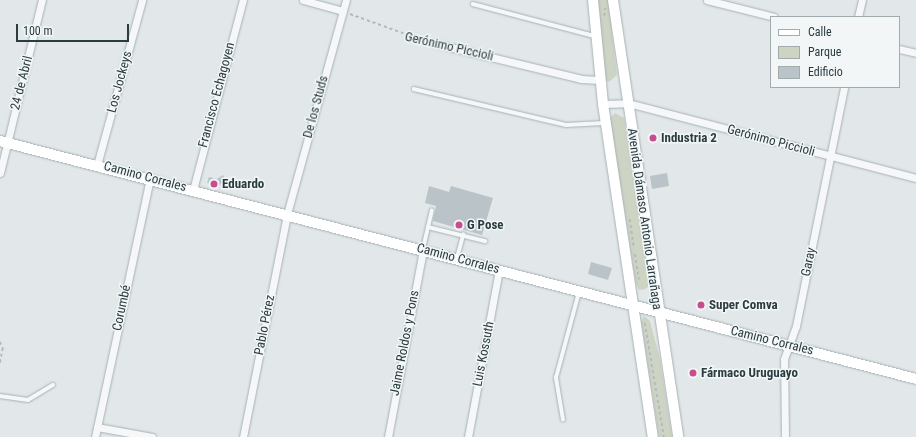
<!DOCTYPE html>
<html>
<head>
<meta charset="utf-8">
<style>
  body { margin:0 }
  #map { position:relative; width:916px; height:437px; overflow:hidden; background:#e2e8ea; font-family:"Roboto Condensed",sans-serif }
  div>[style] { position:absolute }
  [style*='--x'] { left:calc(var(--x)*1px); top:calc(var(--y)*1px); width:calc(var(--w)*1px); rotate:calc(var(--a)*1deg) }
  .green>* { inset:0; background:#ced4c4 }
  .building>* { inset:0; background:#bac3c7 }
  .path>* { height:1.5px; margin-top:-0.75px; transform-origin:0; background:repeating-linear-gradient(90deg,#b4bbbd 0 3px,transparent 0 6px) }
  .roads { filter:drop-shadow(0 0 1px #a7b1b4) drop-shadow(0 0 1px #a7b1b4) }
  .lane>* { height:3.5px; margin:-1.75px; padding:0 1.75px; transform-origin:1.75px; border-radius:1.75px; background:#f5f7f8 }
  .street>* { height:7px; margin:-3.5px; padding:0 3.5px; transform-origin:3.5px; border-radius:3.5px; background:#f5f7f8 }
  .secondary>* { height:10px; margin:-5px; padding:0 5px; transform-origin:5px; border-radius:5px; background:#fff }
  .dots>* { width:11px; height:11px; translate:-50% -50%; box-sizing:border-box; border:2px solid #f2f6f7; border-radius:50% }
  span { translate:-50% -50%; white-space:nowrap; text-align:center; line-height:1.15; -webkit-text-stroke:3px #f2f6f7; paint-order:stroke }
  .street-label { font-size:13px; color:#2b3c41 }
  .poi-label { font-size:13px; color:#2b3c41; font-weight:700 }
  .left { translate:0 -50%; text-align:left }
  .legend { position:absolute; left:770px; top:16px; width:130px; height:72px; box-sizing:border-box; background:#f2f6f7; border:1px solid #a2acae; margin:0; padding:5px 7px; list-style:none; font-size:12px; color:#2b3c41 }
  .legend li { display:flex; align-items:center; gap:8px; height:20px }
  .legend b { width:20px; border:1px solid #a2acae }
  .scale { position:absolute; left:16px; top:24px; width:113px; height:18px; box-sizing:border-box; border:2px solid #2b3c41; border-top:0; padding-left:5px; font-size:12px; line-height:14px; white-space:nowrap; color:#2b3c41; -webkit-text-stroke:3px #f2f6f7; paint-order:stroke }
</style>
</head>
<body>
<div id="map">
  <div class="green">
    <div style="clip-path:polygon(597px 0,608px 0,617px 75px,609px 82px,605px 80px)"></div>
    <div style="clip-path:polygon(615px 113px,624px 118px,649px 286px,645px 289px,639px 290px,636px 284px,610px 118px)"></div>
    <div style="clip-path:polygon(644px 316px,650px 321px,660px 359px,672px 437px,659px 437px,641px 322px)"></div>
  </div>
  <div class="building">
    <div style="clip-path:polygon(667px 173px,669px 186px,652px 189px,650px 176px)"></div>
    <div style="clip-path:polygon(223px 175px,226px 181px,218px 186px,207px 183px,209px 177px,217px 179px)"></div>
    <div style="clip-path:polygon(429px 186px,449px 192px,451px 186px,493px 198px,482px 235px,433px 221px,436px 206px,425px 203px)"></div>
    <div style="clip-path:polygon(591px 262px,612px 268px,608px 280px,588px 274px)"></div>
  </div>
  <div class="path">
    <div style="--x:350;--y:14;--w:80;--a:19.8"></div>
    <div style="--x:604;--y:16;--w:8;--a:-83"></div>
    <div style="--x:630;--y:219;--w:28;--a:82"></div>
    <div style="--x:635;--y:254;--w:26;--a:81"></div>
    <div style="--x:645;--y:323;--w:116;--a:80.5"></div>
    <div style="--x:0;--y:342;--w:7;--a:63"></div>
    <div style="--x:3;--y:348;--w:16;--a:101"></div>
  </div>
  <div class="roads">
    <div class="lane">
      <div style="--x:473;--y:4;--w:125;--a:14.8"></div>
      <div style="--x:414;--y:89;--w:156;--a:13.3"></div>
      <div style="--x:566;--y:125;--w:38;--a:-3"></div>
      <div style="--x:428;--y:227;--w:59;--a:13.8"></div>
      <div style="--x:423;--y:249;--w:39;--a:-77"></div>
      <div style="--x:457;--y:258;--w:24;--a:-75"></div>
      <div style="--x:0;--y:396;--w:28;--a:8"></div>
      <div style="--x:28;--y:400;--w:29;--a:-31"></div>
      <div style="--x:563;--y:420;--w:43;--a:-99.5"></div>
      <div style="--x:556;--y:378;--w:89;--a:-75"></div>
    </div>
    <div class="street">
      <div style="--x:303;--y:0;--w:41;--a:15.4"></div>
      <div style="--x:707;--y:0;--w:69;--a:14.2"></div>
      <div style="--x:858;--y:17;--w:17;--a:-77"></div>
      <div style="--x:433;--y:43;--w:153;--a:13.6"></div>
      <div style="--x:582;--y:79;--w:17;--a:3"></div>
      <div style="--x:899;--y:49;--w:17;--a:13"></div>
      <div style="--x:603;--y:104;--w:25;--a:-2"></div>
      <div style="--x:628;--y:103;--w:298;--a:14.6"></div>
      <div style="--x:97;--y:165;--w:171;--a:-74.7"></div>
      <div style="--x:0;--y:173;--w:178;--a:-76.4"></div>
      <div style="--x:193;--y:190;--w:196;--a:-75.3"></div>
      <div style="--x:97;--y:427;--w:56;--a:10.3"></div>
      <div style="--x:95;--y:437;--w:264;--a:-78"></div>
      <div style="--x:243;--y:437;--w:227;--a:-78.8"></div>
      <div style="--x:287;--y:214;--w:222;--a:-74.6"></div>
      <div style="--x:388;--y:437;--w:190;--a:-79.4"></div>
      <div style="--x:468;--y:437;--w:170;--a:-79.5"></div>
      <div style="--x:785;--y:437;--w:78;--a:-90.7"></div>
      <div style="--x:784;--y:359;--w:35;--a:-70"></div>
      <div style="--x:796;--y:326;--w:244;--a:-78.6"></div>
    </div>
    <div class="secondary">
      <div style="--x:593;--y:0;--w:104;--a:84.5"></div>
      <div style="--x:603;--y:104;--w:337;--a:81.5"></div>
      <div style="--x:613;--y:0;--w:442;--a:81.5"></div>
      <div style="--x:0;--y:141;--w:946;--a:14.56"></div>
    </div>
  </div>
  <div class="dots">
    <div style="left:653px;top:138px;background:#c94d8e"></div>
    <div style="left:214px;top:184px;background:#c94d8e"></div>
    <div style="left:459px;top:225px;background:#c94d8e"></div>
    <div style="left:701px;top:305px;background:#c94d8e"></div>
    <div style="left:693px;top:373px;background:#c94d8e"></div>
  </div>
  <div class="street-label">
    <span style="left:449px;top:47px;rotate:13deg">Gerónimo Piccioli</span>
    <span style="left:120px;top:82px;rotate:-75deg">Los Jockeys</span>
    <span style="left:22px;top:83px;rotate:-76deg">24 de Abril</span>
    <span style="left:217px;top:95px;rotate:-75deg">Francisco Echagoyen</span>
    <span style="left:316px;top:107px;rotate:-75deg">De los Studs</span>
    <span style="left:771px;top:141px;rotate:15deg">Gerónimo Piccioli</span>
    <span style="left:145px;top:177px;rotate:15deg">Camino Corrales</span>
    <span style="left:644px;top:219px;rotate:82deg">Avenida Dámaso Antonio Larrañaga</span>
    <span style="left:458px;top:259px;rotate:15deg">Camino Corrales</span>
    <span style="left:809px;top:262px;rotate:-78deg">Garay</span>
    <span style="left:122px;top:308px;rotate:-78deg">Corumbé</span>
    <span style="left:265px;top:325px;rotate:-79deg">Pablo Pérez</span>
    <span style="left:772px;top:341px;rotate:14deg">Camino Corrales</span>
    <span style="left:405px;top:343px;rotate:-79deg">Jaime Roldos y Pons</span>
    <span style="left:484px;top:354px;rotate:-79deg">Luis Kossuth</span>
  </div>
  <div class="poi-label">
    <span class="left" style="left:661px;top:138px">Industria 2</span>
    <span class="left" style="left:222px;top:184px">Eduardo</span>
    <span class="left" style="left:467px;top:225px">G Pose</span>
    <span class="left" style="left:709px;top:305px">Super Comva</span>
    <span class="left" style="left:701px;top:373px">Fármaco Uruguayo</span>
  </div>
  <ul class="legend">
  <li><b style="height:5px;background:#fff"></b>Calle</li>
  <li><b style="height:11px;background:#ced4c4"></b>Parque</li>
  <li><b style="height:11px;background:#bac3c7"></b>Edificio</li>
  </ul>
  <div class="scale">100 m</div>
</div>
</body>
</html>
